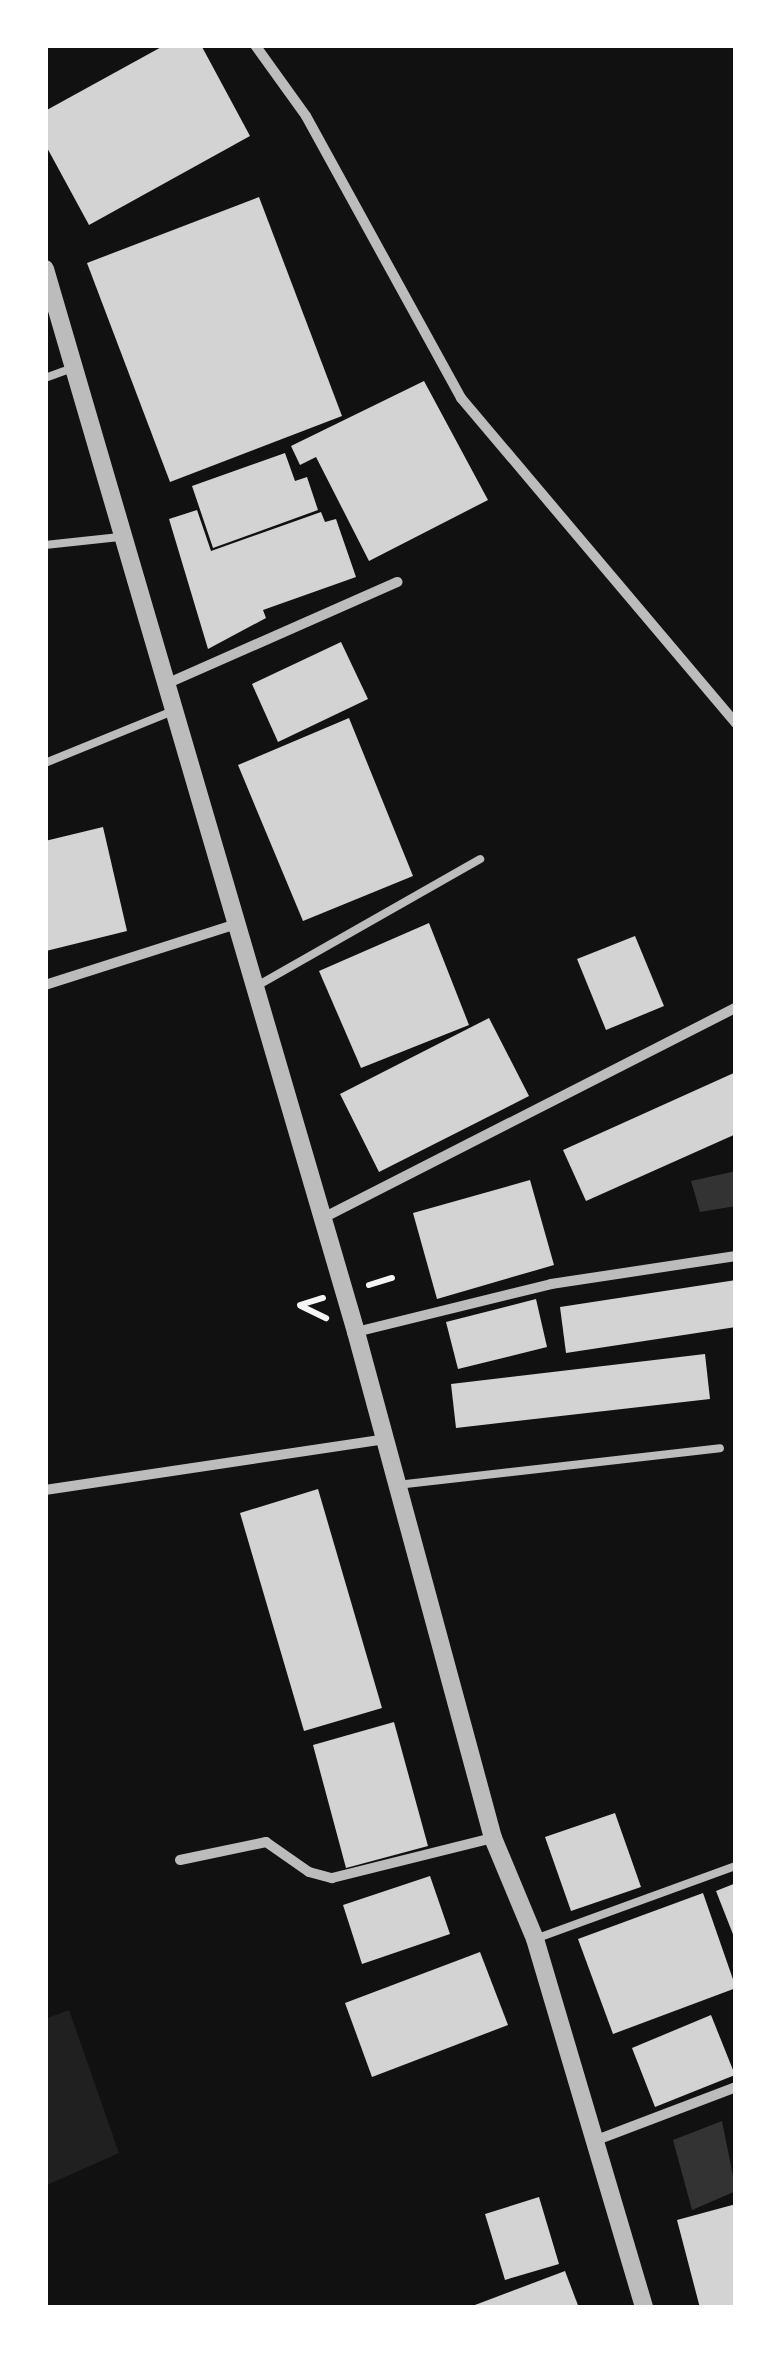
<!DOCTYPE html>
<html>
<head>
<meta charset="utf-8">
<style>
  body { margin:0 }
  #map { position:relative; width:781px; height:2353px; overflow:hidden; background:#111; font-family:Quicksand,sans-serif }
  div>[style] { position:absolute }
  [style*='--x'] { left:calc(var(--x)*1px); top:calc(var(--y)*1px); width:calc(var(--w)*1px); rotate:calc(var(--a)*1deg) }
  .green>* { inset:0; background:#202020 }
  .water>* { inset:0; background:#333 }
  .building>* { inset:0; background:#d3d3d3 }
  .path>* { height:6px; margin:-3px; padding:0 3px; transform-origin:3px; border-radius:3px; background:#f5f5f5 }
  .service>* { height:8px; margin:-4px; padding:0 4px; transform-origin:4px; border-radius:4px; background:#bcbcbc }
  .minor>* { height:10px; margin:-5px; padding:0 5px; transform-origin:5px; border-radius:5px; background:#bcbcbc }
  .tertiary>* { height:18px; margin:-9px; padding:0 9px; transform-origin:9px; border-radius:9px; background:#bcbcbc }
  span { translate:-50% -50%; white-space:nowrap; text-align:center; line-height:1.15; -webkit-text-stroke:8px #fff; paint-order:stroke }
  .frame { position:absolute; inset:0; border:48px solid #fff; pointer-events:none }
</style>
</head>
<body>
<div id="map">
  <div class="green">
    <div style="clip-path:polygon(69px 2010px,119px 2153px,45px 2186px,45px 2019px)"></div>
  </div>
  <div class="water">
    <div style="clip-path:polygon(736px 1171px,736px 1206px,700px 1212px,691px 1181px)"></div>
    <div style="clip-path:polygon(722px 2121px,736px 2191px,692px 2210px,673px 2140px)"></div>
  </div>
  <div class="building">
    <div style="clip-path:polygon(165px 45px,201px 45px,250px 136px,89px 225px,45px 144px,45px 111px)"></div>
    <div style="clip-path:polygon(259px 197px,342px 416px,170px 482px,87px 263px)"></div>
    <div style="clip-path:polygon(424px 381px,488px 500px,369px 561px,316px 457px,300px 465px,291px 446px)"></div>
    <div style="clip-path:polygon(285px 453px,295px 481px,307px 477px,318px 510px,213px 548px,192px 486px)"></div>
    <div style="clip-path:polygon(197px 510px,211px 551px,321px 512px,325px 522px,336px 519px,356px 577px,263px 610px,266px 618px,208px 649px,169px 519px)"></div>
    <div style="clip-path:polygon(341px 642px,368px 699px,278px 742px,252px 684px)"></div>
    <div style="clip-path:polygon(349px 718px,413px 876px,303px 921px,238px 765px)"></div>
    <div style="clip-path:polygon(103px 827px,127px 931px,46px 951px,45px 841px)"></div>
    <div style="clip-path:polygon(429px 923px,469px 1025px,361px 1068px,319px 971px)"></div>
    <div style="clip-path:polygon(635px 936px,664px 1006px,606px 1030px,577px 959px)"></div>
    <div style="clip-path:polygon(489px 1018px,529px 1096px,379px 1172px,340px 1094px)"></div>
    <div style="clip-path:polygon(736px 1072px,736px 1134px,586px 1201px,563px 1150px)"></div>
    <div style="clip-path:polygon(530px 1180px,554px 1265px,437px 1299px,413px 1213px)"></div>
    <div style="clip-path:polygon(736px 1280px,736px 1327px,566px 1353px,560px 1307px)"></div>
    <div style="clip-path:polygon(536px 1299px,547px 1347px,458px 1369px,446px 1322px)"></div>
    <div style="clip-path:polygon(705px 1354px,710px 1399px,456px 1428px,451px 1384px)"></div>
    <div style="clip-path:polygon(318px 1489px,382px 1708px,304px 1731px,240px 1513px)"></div>
    <div style="clip-path:polygon(394px 1722px,428px 1846px,346px 1868px,313px 1745px)"></div>
    <div style="clip-path:polygon(615px 1813px,641px 1887px,571px 1911px,545px 1837px)"></div>
    <div style="clip-path:polygon(430px 1876px,450px 1934px,362px 1964px,343px 1905px)"></div>
    <div style="clip-path:polygon(736px 1883px,736px 1942px,716px 1891px)"></div>
    <div style="clip-path:polygon(703px 1893px,736px 1988px,613px 2034px,578px 1939px)"></div>
    <div style="clip-path:polygon(480px 1952px,508px 2025px,372px 2077px,345px 2003px)"></div>
    <div style="clip-path:polygon(711px 2015px,735px 2075px,655px 2107px,632px 2048px)"></div>
    <div style="clip-path:polygon(539px 2197px,559px 2264px,505px 2280px,485px 2214px)"></div>
    <div style="clip-path:polygon(736px 2204px,736px 2308px,700px 2308px,677px 2220px)"></div>
    <div style="clip-path:polygon(565px 2271px,579px 2308px,467px 2308px)"></div>
  </div>
  <div class="path">
    <div style="--x:369;--y:1285;--w:24;--a:-17"></div>
    <div style="--x:300;--y:1305;--w:24;--a:-17"></div>
    <div style="--x:301;--y:1306;--w:28;--a:26"></div>
  </div>
  <div class="service">
    <div style="--x:45;--y:378;--w:30;--a:-20"></div>
    <div style="--x:45;--y:545;--w:75;--a:-6.1"></div>
    <div style="--x:45;--y:763;--w:138;--a:-22.1"></div>
    <div style="--x:255;--y:987;--w:259;--a:-29.6"></div>
    <div style="--x:397;--y:1485;--w:325;--a:-6.5"></div>
    <div style="--x:535;--y:1939;--w:214;--a:-20"></div>
  </div>
  <div class="minor">
    <div style="--x:255;--y:45;--w:87;--a:54.3"></div>
    <div style="--x:306;--y:116;--w:322;--a:61.2"></div>
    <div style="--x:461;--y:398;--w:426;--a:49.8"></div>
    <div style="--x:166;--y:684;--w:253;--a:-23.8"></div>
    <div style="--x:45;--y:985;--w:201;--a:-17.7"></div>
    <div style="--x:323;--y:1218;--w:463;--a:-27"></div>
    <div style="--x:356;--y:1332;--w:201;--a:-13.8"></div>
    <div style="--x:551;--y:1284;--w:187;--a:-8.6"></div>
    <div style="--x:45;--y:1490;--w:339;--a:-8.5"></div>
    <div style="--x:180;--y:1860;--w:88;--a:-11.8"></div>
    <div style="--x:266;--y:1842;--w:52;--a:34.9"></div>
    <div style="--x:309;--y:1872;--w:24;--a:15"></div>
    <div style="--x:332;--y:1878;--w:166;--a:-14"></div>
    <div style="--x:594;--y:2141;--w:152;--a:-20.8"></div>
  </div>
  <div class="tertiary">
    <div style="--x:45;--y:269;--w:1108;--a:73.69"></div>
    <div style="--x:356;--y:1332;--w:524;--a:74.85"></div>
    <div style="--x:493;--y:1838;--w:109;--a:67.4"></div>
    <div style="--x:535;--y:1939;--w:385;--a:73.5"></div>
  </div>
  <div class="frame"></div>
</div>
</body>
</html>
